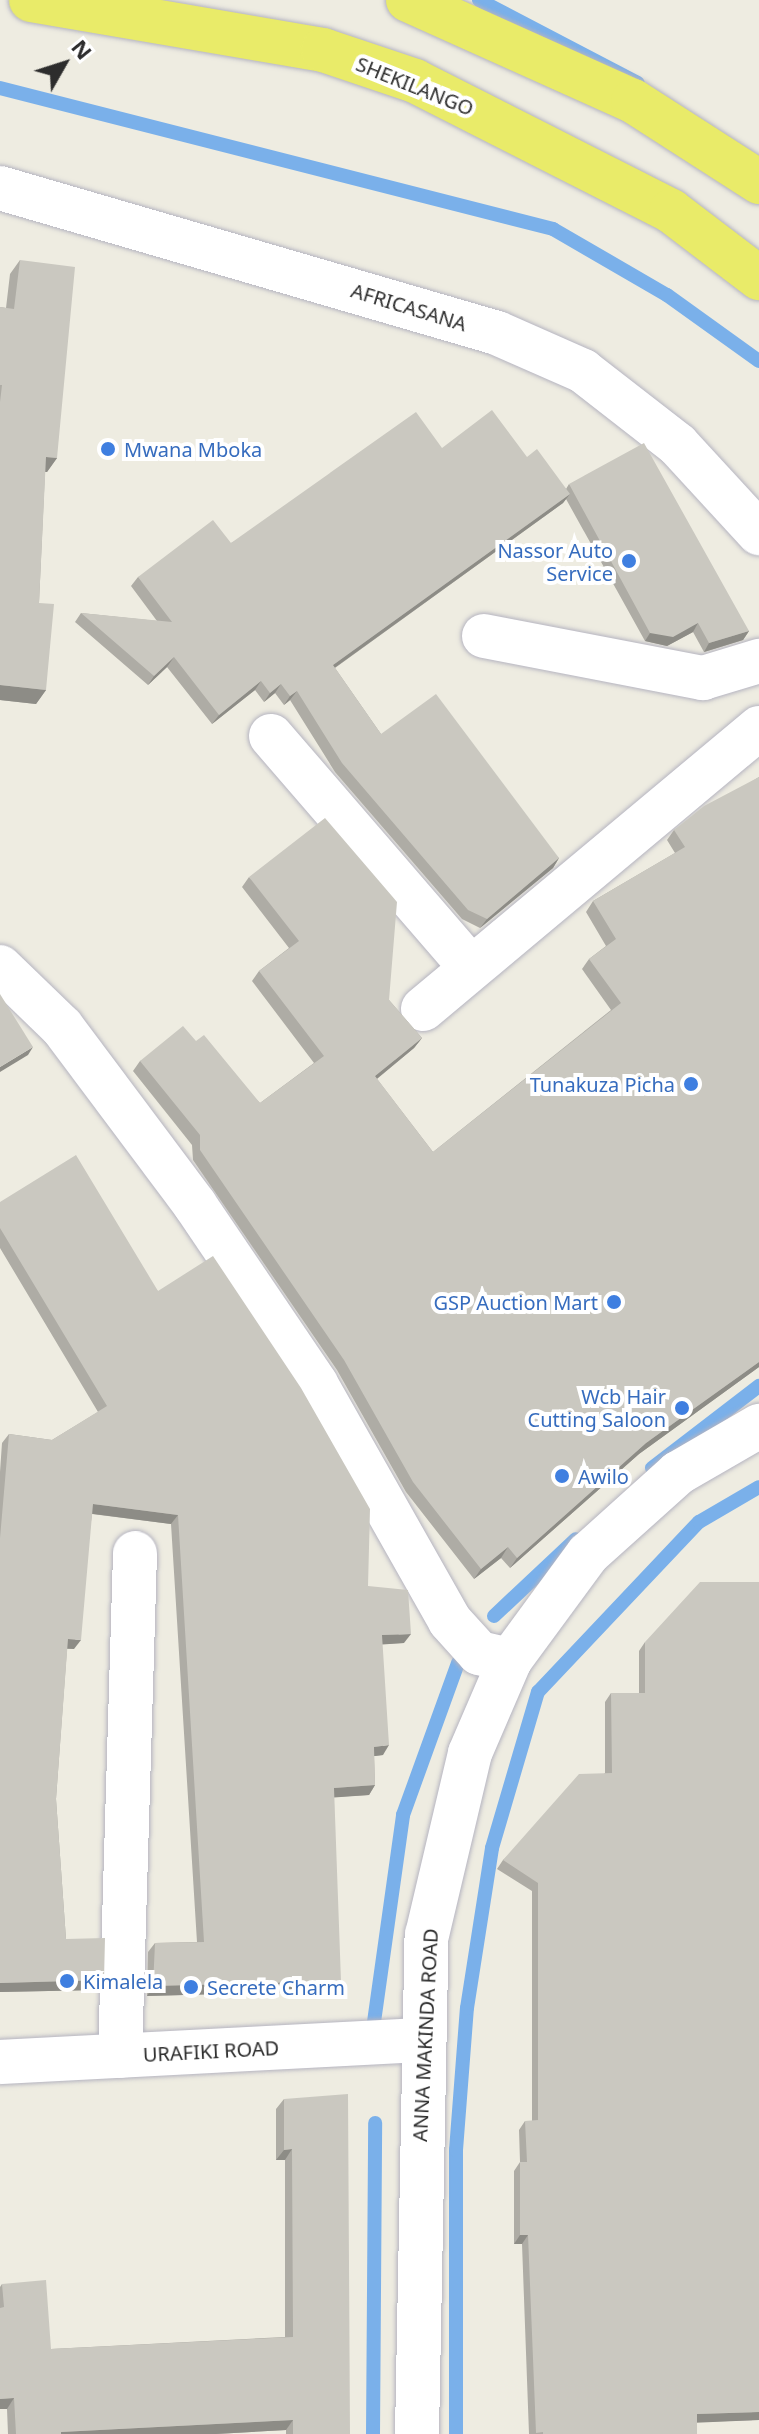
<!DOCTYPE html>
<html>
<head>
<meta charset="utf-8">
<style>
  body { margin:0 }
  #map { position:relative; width:759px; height:2434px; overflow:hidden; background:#eeece1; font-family:"Noto Sans",sans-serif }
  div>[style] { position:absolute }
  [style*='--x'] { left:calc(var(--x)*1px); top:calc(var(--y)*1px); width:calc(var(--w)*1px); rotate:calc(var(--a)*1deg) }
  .stream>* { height:14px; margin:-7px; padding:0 7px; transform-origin:7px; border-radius:7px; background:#7ab0ea }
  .roads { filter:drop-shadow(0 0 2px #b5b4c0) drop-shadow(0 0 2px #b5b4c0) }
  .minor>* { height:44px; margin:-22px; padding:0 22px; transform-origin:22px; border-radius:22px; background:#fff }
  .major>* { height:44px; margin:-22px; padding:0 22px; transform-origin:22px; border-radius:22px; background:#e9eb69 }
  .wall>* { inset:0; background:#aeaca5 }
  .shaded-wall>* { inset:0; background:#8d8c86 }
  .building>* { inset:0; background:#cac8c0 }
  .dots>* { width:22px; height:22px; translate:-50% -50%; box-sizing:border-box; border:4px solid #fff; border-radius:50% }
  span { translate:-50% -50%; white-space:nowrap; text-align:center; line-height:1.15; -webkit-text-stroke:8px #fff; paint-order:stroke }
  .street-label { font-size:20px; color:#2d2d2d }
  .shop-label { font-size:20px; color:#366cbe }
  .left { translate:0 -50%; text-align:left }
  .right { translate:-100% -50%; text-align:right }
  .north { position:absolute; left:24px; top:24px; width:80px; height:80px; -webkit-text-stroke:6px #fff; paint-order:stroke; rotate:51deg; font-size:22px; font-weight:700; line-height:32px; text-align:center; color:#2d2d2d }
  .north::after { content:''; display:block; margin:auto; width:28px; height:36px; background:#2d2d2d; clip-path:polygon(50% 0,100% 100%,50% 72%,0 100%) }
</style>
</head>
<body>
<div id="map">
  <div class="stream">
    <div style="--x:479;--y:0;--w:179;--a:27.6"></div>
    <div style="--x:0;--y:88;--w:571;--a:14.3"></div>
    <div style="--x:553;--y:229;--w:132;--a:30.1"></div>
    <div style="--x:667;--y:295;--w:113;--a:35.7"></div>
    <div style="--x:652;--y:1468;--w:135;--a:-37.5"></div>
    <div style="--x:494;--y:1616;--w:112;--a:-43.2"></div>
    <div style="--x:374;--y:2022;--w:209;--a:-82"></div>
    <div style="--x:403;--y:1815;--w:162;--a:-70.1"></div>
    <div style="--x:373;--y:2434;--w:311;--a:-89.6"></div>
    <div style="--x:456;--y:2434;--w:284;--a:-90"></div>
    <div style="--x:456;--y:2150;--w:142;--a:-85.6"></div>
    <div style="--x:467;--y:2008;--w:162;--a:-81.1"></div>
    <div style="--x:492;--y:1848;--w:163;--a:-73.6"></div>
    <div style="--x:538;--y:1692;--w:234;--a:-46.6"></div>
    <div style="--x:699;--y:1522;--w:69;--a:-30.3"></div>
  </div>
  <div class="roads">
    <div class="minor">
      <div style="--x:0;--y:188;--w:518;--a:16.26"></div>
      <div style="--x:497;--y:333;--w:94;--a:23.8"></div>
      <div style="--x:583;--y:371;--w:120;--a:37.9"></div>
      <div style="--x:678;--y:445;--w:120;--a:47.4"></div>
      <div style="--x:484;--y:636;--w:223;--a:10.9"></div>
      <div style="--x:703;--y:678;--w:59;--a:-16.9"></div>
      <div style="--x:271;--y:736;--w:306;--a:49.2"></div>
      <div style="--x:0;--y:967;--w:86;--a:44.1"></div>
      <div style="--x:62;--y:1027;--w:222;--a:53.2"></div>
      <div style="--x:195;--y:1205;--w:216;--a:55.9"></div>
      <div style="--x:316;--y:1384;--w:272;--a:60.5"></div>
      <div style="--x:450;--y:1621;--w:43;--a:47.8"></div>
      <div style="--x:479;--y:1653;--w:32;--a:13"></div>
      <div style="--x:423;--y:1009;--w:438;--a:-39.9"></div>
      <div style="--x:120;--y:2056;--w:503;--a:-88.29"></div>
      <div style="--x:0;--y:2062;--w:423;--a:-3"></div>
      <div style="--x:417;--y:2434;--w:499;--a:-88.9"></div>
      <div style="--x:427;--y:1935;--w:187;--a:-76.7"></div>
      <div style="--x:470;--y:1753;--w:101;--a:-66.7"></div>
      <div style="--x:510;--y:1660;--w:132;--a:-53.7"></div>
      <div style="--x:588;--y:1554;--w:121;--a:-42"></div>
      <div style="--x:678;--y:1473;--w:94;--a:-30.1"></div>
    </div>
    <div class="major">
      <div style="--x:31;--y:0;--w:296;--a:9.7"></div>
      <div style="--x:323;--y:50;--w:97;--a:18.6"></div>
      <div style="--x:415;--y:81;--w:287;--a:26.9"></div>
      <div style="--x:671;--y:211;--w:111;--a:37.3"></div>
      <div style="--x:408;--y:0;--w:247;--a:24.2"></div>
      <div style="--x:633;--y:101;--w:150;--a:32.7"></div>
    </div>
  </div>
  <div class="wall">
    <div style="clip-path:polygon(20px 260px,57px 458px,47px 472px,45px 472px,39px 603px,46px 690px,36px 704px,0 700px,0 307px,6px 308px,10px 274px)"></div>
    <div style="clip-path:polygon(442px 448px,527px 457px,566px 489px,569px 484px,749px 631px,743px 640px,704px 652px,693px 632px,667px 646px,645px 641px,566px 499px,563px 503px,335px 668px,381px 734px,559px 858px,553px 868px,480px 928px,462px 919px,335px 772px,290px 700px,284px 705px,275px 693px,264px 702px,255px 690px,212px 724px,167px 667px,148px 685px,75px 622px,81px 613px,157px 621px,131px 586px,138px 577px,231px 543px)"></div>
    <div style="clip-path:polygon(759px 777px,759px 1367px,639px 1454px,510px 1568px,501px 1558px,474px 1579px,406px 1492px,337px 1370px,193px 1160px,192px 1145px,133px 1071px,140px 1061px,196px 1041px,260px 1103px,314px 1063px,252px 981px,259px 971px,289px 948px,242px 887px,249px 877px,389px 1000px,422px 1038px,414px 1048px,377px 1079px,433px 1152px,611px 1010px,582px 969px,589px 959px,606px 946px,586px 912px,593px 901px,675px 853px,667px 840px,674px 830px)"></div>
    <div style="clip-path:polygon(0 1202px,158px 1291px,368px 1586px,404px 1643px,382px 1644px,383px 1755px,374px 1756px,375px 1785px,369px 1795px,334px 1797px,335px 1991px,147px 1996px,148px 1952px,155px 1943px,197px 1942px,171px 1524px,92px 1514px,74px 1649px,67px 1649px,56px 1799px,66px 1939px,104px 1980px,97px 1990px,0 1992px,0 1472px,2px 1443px,9px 1434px,52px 1440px,98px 1412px,0 1248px)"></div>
    <div style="clip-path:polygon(645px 1642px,759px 2420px,697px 2422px,697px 2434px,529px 2434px,522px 2244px,514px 2244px,514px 2171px,520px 2162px,519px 2130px,525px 2121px,532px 2121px,532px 1891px,497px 1869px,503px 1860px,605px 1773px,605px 1702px,611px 1693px,639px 1693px,639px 1651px)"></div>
    <div style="clip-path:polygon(284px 2099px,350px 2434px,286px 2434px,286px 2430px,216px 2434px,8px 2434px,7px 2409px,0 2409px,0 2287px,2px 2284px,51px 2349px,285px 2337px,285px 2160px,276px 2160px,276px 2109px)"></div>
  </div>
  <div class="shaded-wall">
    <div style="clip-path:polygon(46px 457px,57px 458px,47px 472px,36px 471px)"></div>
    <div style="clip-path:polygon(570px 494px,563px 503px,326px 674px,333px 665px)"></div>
    <div style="clip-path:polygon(698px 623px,693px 632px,667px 646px,645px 641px,650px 633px)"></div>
    <div style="clip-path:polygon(749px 631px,743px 640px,704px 652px,709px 643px)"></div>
    <div style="clip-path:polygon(174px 657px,167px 667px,148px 685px,154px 676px)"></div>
    <div style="clip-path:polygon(261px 681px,255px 690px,212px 724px,219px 715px)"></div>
    <div style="clip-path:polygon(281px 684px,275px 693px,264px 702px,270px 693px)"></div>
    <div style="clip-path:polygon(0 685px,46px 690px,36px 704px,0 700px)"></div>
    <div style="clip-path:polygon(297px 691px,290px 700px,284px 705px,290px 696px)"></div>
    <div style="clip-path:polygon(559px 858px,553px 868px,480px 928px,487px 919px)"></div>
    <div style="clip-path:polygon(422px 1038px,414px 1048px,368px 1086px,375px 1076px)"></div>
    <div style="clip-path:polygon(33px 1047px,28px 1055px,0 1072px,0 1067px)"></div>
    <div style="clip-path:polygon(759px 1362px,759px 1367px,639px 1454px,510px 1568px,517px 1558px,646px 1443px)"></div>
    <div style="clip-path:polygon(93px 1504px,178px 1515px,171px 1524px,86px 1513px)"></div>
    <div style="clip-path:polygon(508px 1547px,501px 1558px,474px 1579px,481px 1569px)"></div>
    <div style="clip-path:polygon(411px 1634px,404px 1643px,375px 1645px,382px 1635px)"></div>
    <div style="clip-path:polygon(68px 1639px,81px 1640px,74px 1649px,62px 1648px)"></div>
    <div style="clip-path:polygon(389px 1745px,383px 1755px,367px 1757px,374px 1747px)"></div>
    <div style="clip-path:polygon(375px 1785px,369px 1795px,327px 1798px,334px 1788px)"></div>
    <div style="clip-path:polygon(104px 1980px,97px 1990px,0 1992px,0 1983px)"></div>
    <div style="clip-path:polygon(341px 1981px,335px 1991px,147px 1996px,153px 1986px)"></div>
    <div style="clip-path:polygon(292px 2149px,285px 2160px,276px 2160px,284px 2150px)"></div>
    <div style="clip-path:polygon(520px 2235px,528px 2235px,522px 2244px,514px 2244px)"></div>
    <div style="clip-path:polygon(14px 2398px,7px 2409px,0 2409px,0 2399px)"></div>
    <div style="clip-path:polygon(759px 2412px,759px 2420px,690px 2423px,697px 2414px)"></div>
    <div style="clip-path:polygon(293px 2420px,286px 2430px,216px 2434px,59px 2434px,61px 2432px)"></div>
  </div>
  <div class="building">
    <div style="clip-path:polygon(20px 260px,75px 267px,57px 458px,46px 457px,39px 603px,54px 604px,46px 690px,0 685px,0 402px,2px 385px,0 385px,0 307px,14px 309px)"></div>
    <div style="clip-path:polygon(492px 410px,527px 457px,537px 449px,570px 494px,333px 665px,381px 734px,436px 694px,559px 858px,487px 919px,468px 910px,342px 763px,297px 691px,290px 696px,281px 684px,270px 693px,261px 681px,219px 715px,174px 657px,154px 676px,81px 613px,172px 622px,138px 577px,213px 520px,231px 543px,416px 412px,442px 448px)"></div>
    <div style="clip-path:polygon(644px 443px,749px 631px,709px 643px,698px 623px,673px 637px,650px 633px,569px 484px)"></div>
    <div style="clip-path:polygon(759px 777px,759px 1362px,646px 1443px,517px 1558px,508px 1547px,481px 1569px,413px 1482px,344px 1360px,200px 1150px,200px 1135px,140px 1061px,183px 1026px,196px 1041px,204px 1035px,260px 1103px,324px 1056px,259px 971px,299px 941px,249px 877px,325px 818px,397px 902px,389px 1000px,422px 1038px,375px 1076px,433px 1152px,621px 1003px,589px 959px,616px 939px,593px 901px,685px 847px,674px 830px,704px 806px)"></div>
    <div style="clip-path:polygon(0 994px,33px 1047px,0 1067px)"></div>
    <div style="clip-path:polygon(76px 1155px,158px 1291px,213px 1256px,301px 1388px,370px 1509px,368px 1586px,408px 1590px,411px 1634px,382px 1635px,389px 1745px,374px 1747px,375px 1785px,334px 1788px,341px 1981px,153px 1986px,155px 1943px,204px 1942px,178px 1515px,93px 1504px,81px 1640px,68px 1639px,56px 1799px,66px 1939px,105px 1938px,104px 1980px,0 1983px,0 1538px,9px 1434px,52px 1440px,107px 1406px,0 1228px,0 1202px)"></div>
    <div style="clip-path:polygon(700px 1582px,759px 1582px,759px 2412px,697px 2414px,697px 2434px,543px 2434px,543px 2432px,536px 2433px,528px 2235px,520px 2235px,520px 2162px,527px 2162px,525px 2121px,538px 2120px,538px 1883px,503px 1860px,579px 1774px,612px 1773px,611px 1693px,645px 1693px,645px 1642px)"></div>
    <div style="clip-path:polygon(348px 2094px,350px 2434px,293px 2434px,293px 2420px,61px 2432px,61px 2434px,16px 2434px,14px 2398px,0 2399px,0 2308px,4px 2307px,2px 2284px,46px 2280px,51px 2349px,293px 2337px,292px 2149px,284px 2150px,284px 2099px)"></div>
  </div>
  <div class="dots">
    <div style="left:108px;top:449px;background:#3f7fe0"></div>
    <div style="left:629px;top:561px;background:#3f7fe0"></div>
    <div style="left:691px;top:1084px;background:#3f7fe0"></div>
    <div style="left:614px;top:1302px;background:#3f7fe0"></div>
    <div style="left:682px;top:1408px;background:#3f7fe0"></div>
    <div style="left:562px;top:1476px;background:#3f7fe0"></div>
    <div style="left:67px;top:1981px;background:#3f7fe0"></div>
    <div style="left:191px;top:1987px;background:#3f7fe0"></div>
  </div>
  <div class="street-label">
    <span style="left:415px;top:86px;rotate:22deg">SHEKILANGO</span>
    <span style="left:409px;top:307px;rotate:17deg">AFRICASANA</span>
    <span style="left:425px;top:2035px;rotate:-87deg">ANNA MAKINDA ROAD</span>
    <span style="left:211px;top:2051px;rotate:-3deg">URAFIKI ROAD</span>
  </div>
  <div class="shop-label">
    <span class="left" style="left:124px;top:449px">Mwana Mboka</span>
    <span class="right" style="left:613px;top:562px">Nassor Auto<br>Service</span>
    <span class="right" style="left:675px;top:1084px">Tunakuza Picha</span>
    <span class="right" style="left:598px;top:1302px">GSP Auction Mart</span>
    <span class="right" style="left:666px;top:1408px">Wcb Hair<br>Cutting Saloon</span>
    <span class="left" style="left:578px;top:1476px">Awilo</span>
    <span class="left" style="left:83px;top:1981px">Kimalela</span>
    <span class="left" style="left:207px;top:1987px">Secrete Charm</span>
  </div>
  <div class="north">N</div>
</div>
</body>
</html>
